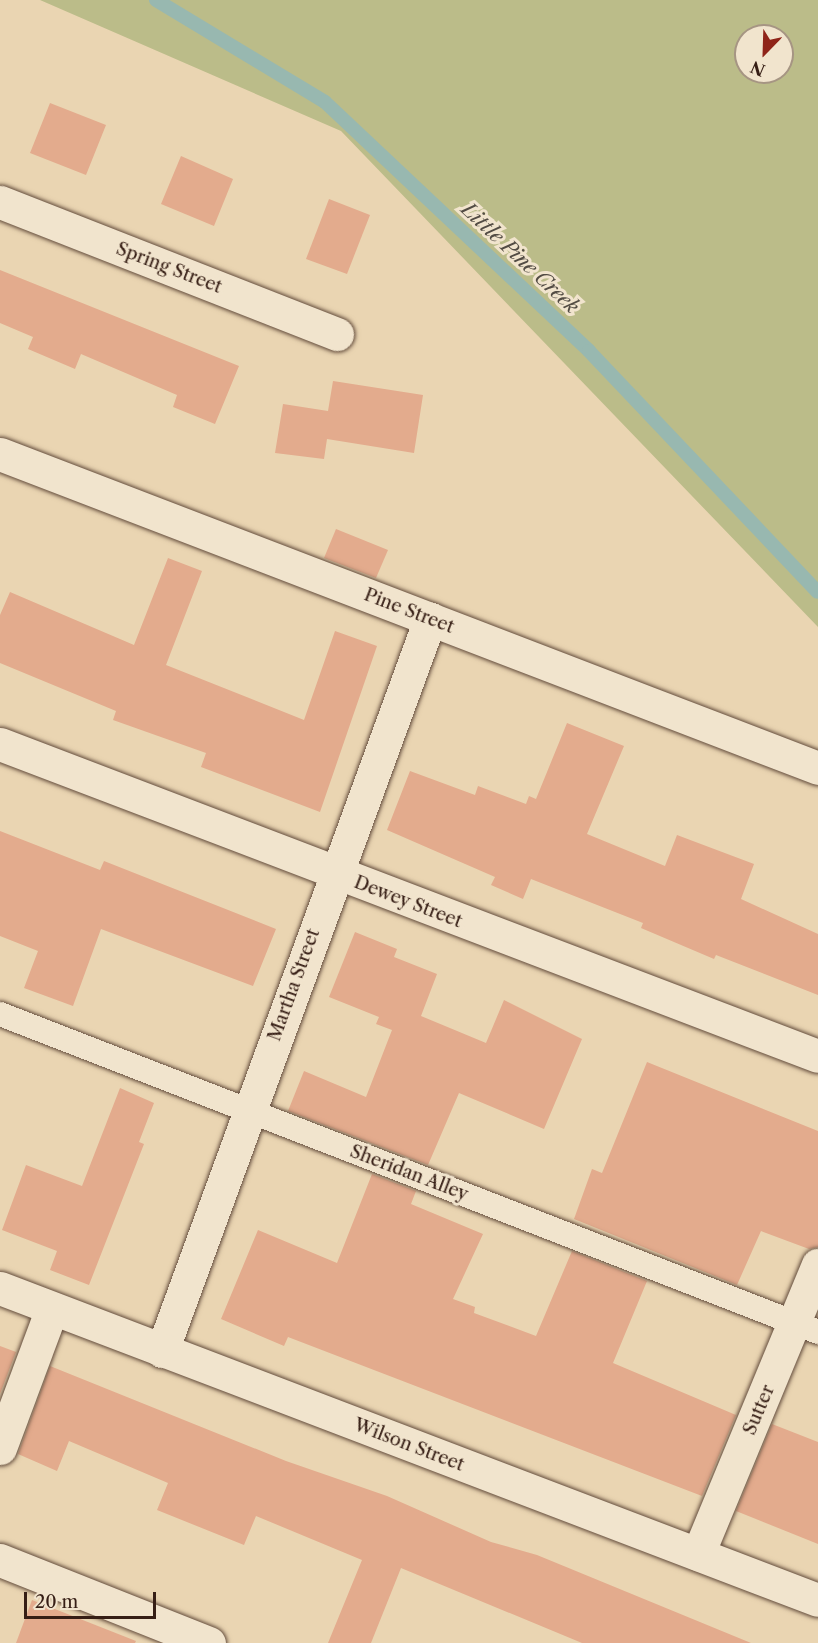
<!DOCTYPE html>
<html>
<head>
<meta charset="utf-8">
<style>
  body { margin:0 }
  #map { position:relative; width:818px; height:1643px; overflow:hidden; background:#ead5b2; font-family:"Libre Caslon Text",serif }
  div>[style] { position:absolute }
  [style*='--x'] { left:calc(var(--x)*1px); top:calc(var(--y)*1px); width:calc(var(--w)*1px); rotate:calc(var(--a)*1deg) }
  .green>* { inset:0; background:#bbbc89 }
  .stream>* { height:14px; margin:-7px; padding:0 7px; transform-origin:7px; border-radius:7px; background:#98b8b0 }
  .building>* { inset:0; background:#e3ab8d }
  .roads { filter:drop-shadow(0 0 2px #634c3c) drop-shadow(0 0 2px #634c3c) }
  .service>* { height:24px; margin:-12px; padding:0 12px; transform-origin:12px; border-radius:12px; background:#f1e4cd }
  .minor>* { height:33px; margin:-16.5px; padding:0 16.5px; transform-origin:16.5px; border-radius:16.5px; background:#f1e4cd }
  .tertiary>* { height:33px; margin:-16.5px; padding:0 16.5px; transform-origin:16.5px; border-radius:16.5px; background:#f1e4cd }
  span { translate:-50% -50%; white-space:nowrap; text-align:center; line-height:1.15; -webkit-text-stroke:6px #f1e4cd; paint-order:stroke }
  .street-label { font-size:18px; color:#361e15 }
  .water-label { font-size:20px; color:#534c44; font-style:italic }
  .north { position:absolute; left:734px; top:24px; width:60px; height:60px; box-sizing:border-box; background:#f1e4cd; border:2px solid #a69583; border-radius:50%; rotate:203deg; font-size:16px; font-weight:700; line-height:24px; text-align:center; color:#361e15 }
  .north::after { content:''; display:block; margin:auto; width:21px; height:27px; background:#8f2418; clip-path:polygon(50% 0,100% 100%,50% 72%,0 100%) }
  .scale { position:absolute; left:24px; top:1592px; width:132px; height:27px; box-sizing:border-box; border:3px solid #361e15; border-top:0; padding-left:8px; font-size:18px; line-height:21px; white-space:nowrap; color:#361e15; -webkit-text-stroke:4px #f1e4cd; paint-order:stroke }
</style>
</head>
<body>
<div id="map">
  <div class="green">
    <div style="clip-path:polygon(evenodd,40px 0,818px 0,818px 627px,341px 131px,40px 0,746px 36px,782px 36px,782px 72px,746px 72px,746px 36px)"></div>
  </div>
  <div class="stream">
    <div style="--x:156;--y:0;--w:197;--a:31.1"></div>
    <div style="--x:325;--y:102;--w:363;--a:43.3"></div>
    <div style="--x:589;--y:351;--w:332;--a:46.5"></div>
  </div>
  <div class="building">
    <div style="clip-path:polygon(50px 103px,106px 125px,86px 175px,30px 153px)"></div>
    <div style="clip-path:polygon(181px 156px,233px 179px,214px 226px,161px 204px)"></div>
    <div style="clip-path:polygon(329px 199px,370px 215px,347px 274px,306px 259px)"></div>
    <div style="clip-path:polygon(0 270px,239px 366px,215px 424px,173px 407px,177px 395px,81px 354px,75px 369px,28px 349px,33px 337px,0 323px)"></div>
    <div style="clip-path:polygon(333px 381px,423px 395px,414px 453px,327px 439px,324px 459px,275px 453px,283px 404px,328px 411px)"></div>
    <div style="clip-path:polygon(336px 529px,388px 550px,376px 578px,324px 558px)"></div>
    <div style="clip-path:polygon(168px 558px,202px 571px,166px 665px,304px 720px,335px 631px,377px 646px,320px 812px,201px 767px,206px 753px,113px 720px,116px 711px,0 663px,0 615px,10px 592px,134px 645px)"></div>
    <div style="clip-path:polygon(567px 723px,624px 746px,587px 834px,665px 866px,677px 835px,754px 864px,741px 899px,818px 934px,818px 995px,716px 955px,714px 959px,641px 928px,643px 923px,531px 879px,523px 899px,491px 885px,495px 877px,387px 830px,410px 771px,475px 795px,478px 786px,526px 804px,529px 796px,536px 799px)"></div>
    <div style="clip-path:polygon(0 831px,100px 870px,104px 861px,276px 929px,253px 986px,101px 929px,73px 1006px,24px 988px,38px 951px,0 936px)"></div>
    <div style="clip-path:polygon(355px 932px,397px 949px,394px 957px,437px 974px,421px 1016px,486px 1043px,504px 1000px,582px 1039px,544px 1129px,459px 1093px,428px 1165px,288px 1111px,304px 1071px,366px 1097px,392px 1030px,376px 1024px,379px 1017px,329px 997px)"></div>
    <div style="clip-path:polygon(647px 1062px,818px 1131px,818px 1247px,809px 1249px,761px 1231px,737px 1285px,574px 1219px,592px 1169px,602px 1173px)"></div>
    <div style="clip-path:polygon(120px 1088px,154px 1103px,139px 1142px,144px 1144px,89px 1285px,50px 1270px,57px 1251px,2px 1230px,26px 1165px,82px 1186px)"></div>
    <div style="clip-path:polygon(372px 1174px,416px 1191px,411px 1204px,483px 1234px,453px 1299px,475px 1307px,474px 1313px,536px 1336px,572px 1251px,647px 1281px,613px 1363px,736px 1415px,702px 1496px,288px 1337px,284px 1346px,221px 1319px,258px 1230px,337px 1263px)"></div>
    <div style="clip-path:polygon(0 1346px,16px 1352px,0 1394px)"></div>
    <div style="clip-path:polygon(50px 1366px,286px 1461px,387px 1496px,491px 1542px,537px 1555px,751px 1643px,582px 1643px,401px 1568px,371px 1643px,328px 1643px,362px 1560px,256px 1516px,244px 1545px,157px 1510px,168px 1483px,69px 1441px,57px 1471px,18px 1454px)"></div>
    <div style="clip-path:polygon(772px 1424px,818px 1442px,818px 1544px,736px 1511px)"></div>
    <div style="clip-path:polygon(32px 1600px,136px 1641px,135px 1643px,16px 1643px)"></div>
  </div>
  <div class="roads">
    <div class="service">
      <div style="--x:0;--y:1014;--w:878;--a:21.24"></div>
    </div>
    <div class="minor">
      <div style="--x:0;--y:202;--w:362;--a:21.4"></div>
      <div style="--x:0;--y:454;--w:876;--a:21"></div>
      <div style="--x:0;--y:744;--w:875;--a:20.88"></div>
      <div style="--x:162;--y:1351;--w:780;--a:-69.89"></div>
      <div style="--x:0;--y:1448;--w:149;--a:-69.6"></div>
      <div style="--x:698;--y:1554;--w:313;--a:-67.5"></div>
      <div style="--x:0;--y:1560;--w:225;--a:21.7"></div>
    </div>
    <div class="tertiary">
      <div style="--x:0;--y:1288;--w:875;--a:20.88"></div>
    </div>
  </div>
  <div class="street-label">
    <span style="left:169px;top:268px;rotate:21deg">Spring Street</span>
    <span style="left:409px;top:611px;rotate:21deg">Pine Street</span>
    <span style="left:408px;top:902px;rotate:21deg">Dewey Street</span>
    <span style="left:294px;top:985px;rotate:-70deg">Martha Street</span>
    <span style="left:409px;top:1173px;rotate:21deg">Sheridan Alley</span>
    <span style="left:759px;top:1410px;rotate:-67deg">Sutter</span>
    <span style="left:409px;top:1445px;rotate:21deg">Wilson Street</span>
  </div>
  <div class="water-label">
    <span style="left:520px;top:258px;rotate:43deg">Little Pine Creek</span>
  </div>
  <div class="north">N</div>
  <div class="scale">20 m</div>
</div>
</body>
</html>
